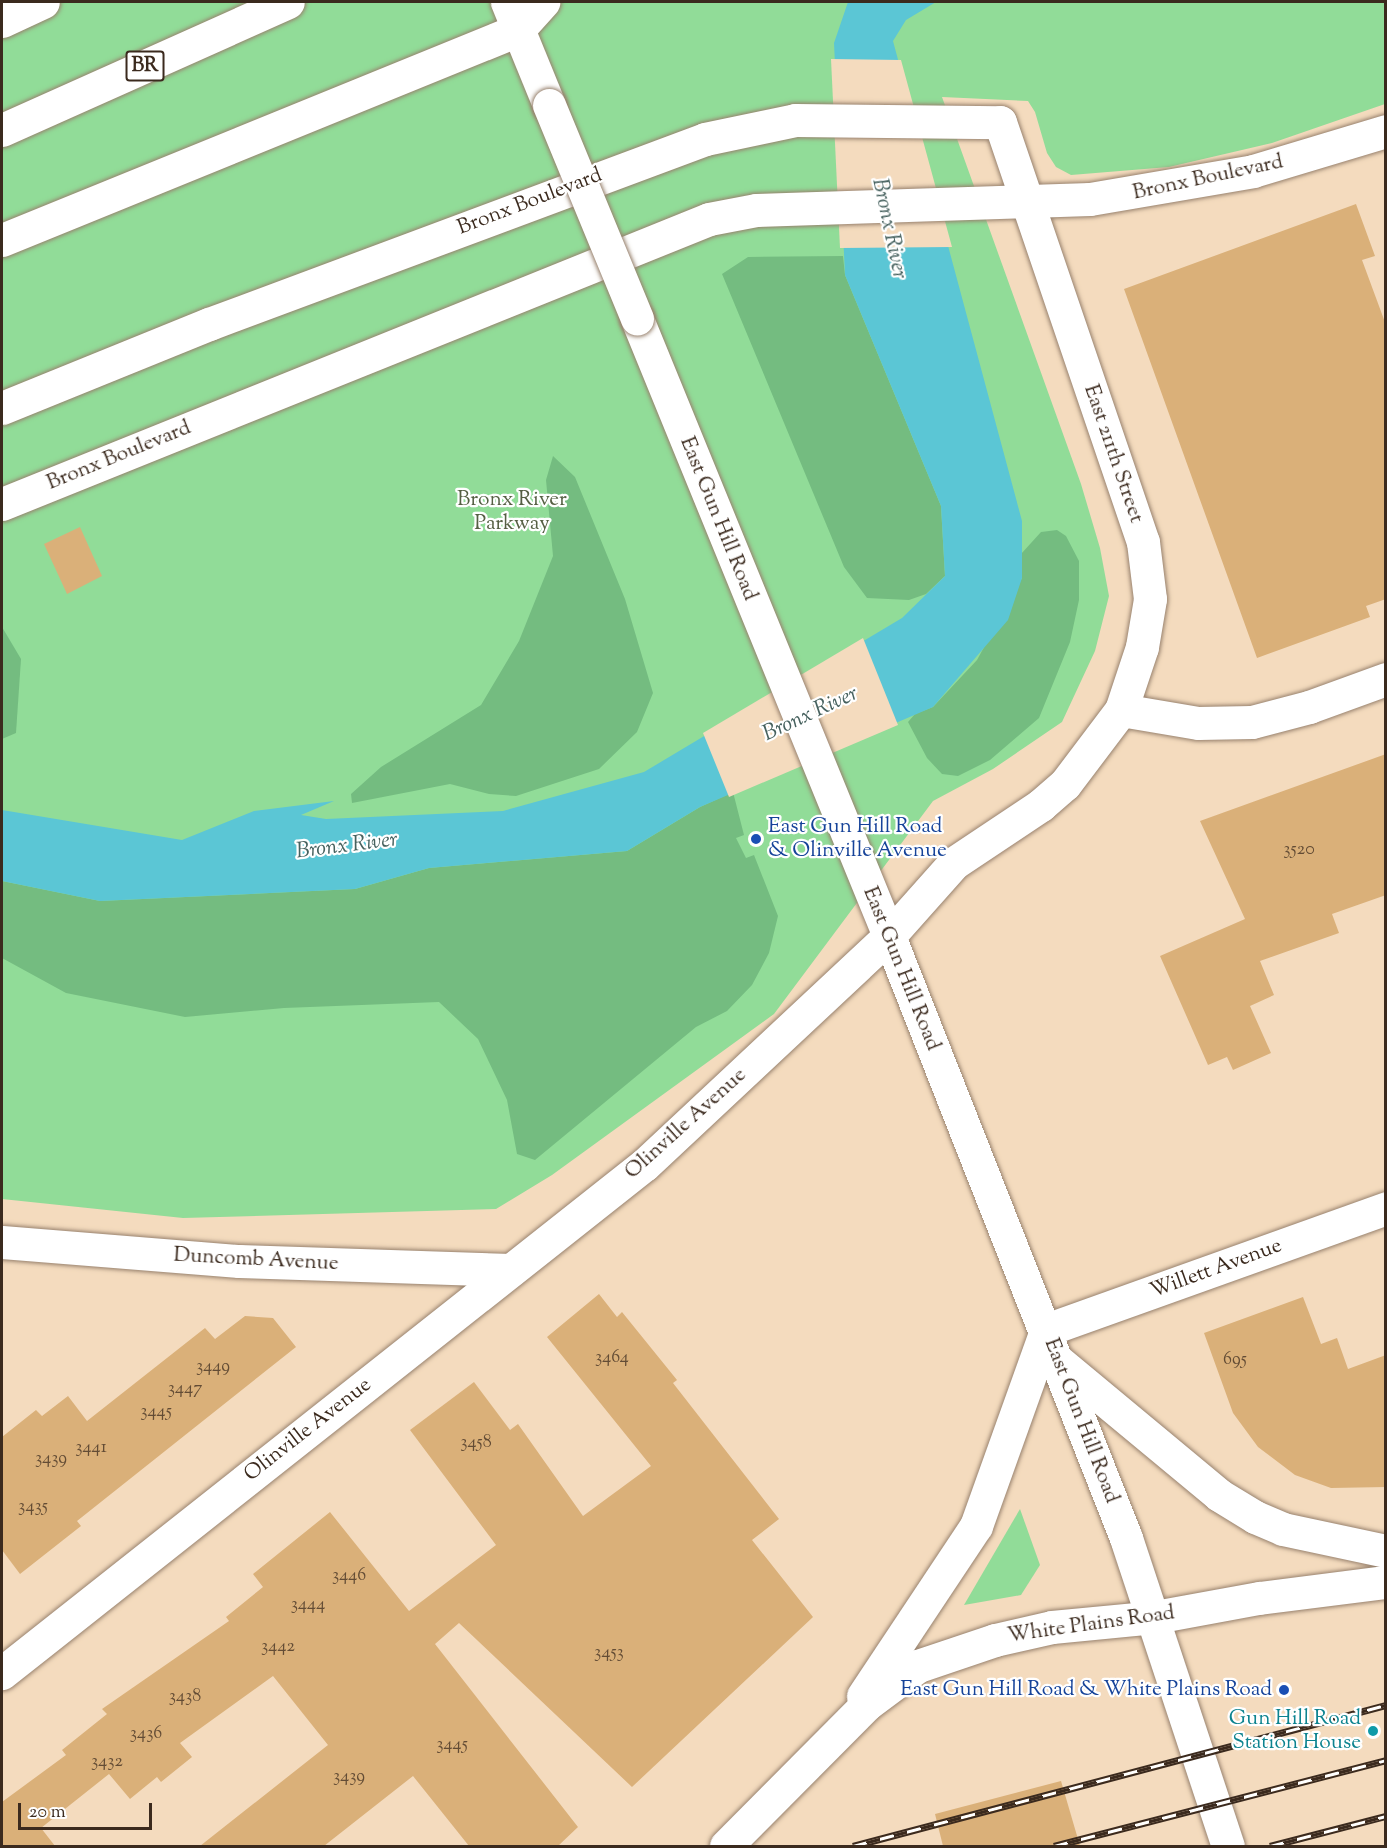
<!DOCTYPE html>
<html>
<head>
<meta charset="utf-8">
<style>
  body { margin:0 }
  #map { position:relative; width:1387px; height:1848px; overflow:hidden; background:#f4dbbe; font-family:"Sorts Mill Goudy",serif }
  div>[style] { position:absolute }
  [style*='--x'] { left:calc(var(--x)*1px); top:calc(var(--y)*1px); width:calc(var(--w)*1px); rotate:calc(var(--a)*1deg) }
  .green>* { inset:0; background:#91dc98 }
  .forest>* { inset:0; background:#74bc80 }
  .water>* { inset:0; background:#5bc6d5 }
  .pier>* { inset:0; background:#f4dbbe }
  .building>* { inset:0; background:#dab079 }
  .roads { filter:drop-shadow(0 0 2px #98826e) drop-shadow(0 0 2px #98826e) }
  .minor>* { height:33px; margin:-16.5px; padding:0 16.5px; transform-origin:16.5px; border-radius:16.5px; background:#fff }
  .major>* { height:33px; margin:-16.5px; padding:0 16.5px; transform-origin:16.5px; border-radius:16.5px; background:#fff }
  .highway>* { height:33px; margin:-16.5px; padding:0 16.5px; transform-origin:16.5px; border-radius:16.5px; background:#fff }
  .rail>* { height:7px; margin-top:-3.5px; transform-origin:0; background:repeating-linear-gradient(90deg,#fff 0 14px,#3b2a1e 0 28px); box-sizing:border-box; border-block:2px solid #3b2a1e }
  .bridges { filter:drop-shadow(0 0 2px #98826e) drop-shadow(0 0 2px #98826e) }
  .major-bridge>* { height:33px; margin:-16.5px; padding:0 16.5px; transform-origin:16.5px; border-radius:16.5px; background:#fff }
  .dots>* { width:16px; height:16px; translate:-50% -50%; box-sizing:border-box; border:3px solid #fff; border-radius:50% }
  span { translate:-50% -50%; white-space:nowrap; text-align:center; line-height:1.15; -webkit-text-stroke:4.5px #fff; paint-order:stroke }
  .number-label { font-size:18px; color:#634c35 }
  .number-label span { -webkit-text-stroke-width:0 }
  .shield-label span { padding:2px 4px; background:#fff; border:2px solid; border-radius:4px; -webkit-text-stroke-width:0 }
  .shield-label { font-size:20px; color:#3b2a1e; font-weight:700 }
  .street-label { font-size:21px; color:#3b2a1e }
  .park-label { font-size:21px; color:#555f43 }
  .transit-label { font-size:21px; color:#164399 }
  .left { translate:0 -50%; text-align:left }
  .right { translate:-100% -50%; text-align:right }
  .culture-label { font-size:21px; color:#0d838f }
  .water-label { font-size:22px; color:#46615e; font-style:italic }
  .frame { position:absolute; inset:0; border:3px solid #3b2a1e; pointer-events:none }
  .scale { position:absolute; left:18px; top:1803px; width:134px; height:27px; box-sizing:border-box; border:3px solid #3b2a1e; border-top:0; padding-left:8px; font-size:18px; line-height:21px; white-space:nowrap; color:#3b2a1e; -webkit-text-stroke:4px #fff; paint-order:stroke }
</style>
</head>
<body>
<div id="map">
  <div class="green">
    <div style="clip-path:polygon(2px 2px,1385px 2px,1385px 104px,1272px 143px,1169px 167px,1071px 175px,1056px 167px,1047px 153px,1035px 112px,1028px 101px,942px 97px,1081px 484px,1100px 548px,1109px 596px,1095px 651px,1062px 722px,993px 769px,933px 801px,774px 1014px,552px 1175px,496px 1209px,183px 1218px,2px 1199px)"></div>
    <div style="clip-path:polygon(1020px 1509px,1040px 1565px,1021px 1595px,964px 1605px)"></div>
  </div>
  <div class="forest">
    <div style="clip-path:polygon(843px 256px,845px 275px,941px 506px,945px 576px,926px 594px,909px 600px,867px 598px,844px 567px,722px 274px,748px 257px)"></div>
    <div style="clip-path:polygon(553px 456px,575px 477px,625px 599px,653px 693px,637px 732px,599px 769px,516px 796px,489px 794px,450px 784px,352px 803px,351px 794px,381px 767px,481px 705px,519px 641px,553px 556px,546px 480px)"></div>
    <div style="clip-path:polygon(1057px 530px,1066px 536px,1079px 561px,1079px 600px,1070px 642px,1039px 718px,990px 760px,958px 776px,942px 774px,927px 758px,908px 722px,915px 714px,933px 707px,977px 660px,1022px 578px,1021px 554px,1041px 532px)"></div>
    <div style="clip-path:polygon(2px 627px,21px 659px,16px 733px,2px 739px)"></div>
    <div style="clip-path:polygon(733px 792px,744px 835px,736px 838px,746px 858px,754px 855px,778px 916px,769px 953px,752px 985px,727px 1011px,696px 1027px,535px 1160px,517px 1154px,507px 1100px,478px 1039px,439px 1002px,284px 1008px,185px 1017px,66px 993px,2px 958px,2px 881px,100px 901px,355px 889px,429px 868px,627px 851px,700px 807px)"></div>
  </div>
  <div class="water">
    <div style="clip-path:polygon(848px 2px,936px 2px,906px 20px,893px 41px,1022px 521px,1022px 578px,1008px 620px,933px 707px,700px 807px,627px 851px,429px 868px,355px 889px,100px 901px,2px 881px,2px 810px,182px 840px,254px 811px,334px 801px,301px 815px,326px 819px,503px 811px,644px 772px,902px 618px,945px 576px,941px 506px,845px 275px,834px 43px)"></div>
  </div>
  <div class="pier">
    <div style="clip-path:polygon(831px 59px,901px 60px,952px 247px,840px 248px)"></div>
    <div style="clip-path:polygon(863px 638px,898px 725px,729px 797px,703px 733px)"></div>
  </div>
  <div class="building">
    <div style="clip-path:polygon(1356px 204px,1375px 256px,1362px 260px,1386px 325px,1386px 599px,1366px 606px,1370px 617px,1257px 658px,1124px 289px)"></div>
    <div style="clip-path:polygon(80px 527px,102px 576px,67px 594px,44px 544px)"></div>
    <div style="clip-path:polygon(1386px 754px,1386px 895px,1332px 914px,1339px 933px,1260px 961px,1274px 995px,1250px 1006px,1271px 1053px,1233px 1070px,1227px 1057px,1208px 1065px,1160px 956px,1245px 919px,1200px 821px)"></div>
    <div style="clip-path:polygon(599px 1294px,617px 1317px,622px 1312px,677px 1380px,673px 1383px,779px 1519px,752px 1540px,813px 1617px,632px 1787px,459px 1623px,435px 1644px,578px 1827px,558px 1846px,469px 1846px,413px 1776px,324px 1846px,200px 1846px,328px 1745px,273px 1676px,180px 1743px,192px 1757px,161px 1782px,157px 1777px,130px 1799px,109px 1774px,41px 1828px,55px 1846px,2px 1846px,2px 1802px,66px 1755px,62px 1750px,107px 1714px,102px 1709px,229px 1621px,226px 1617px,263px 1587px,253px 1574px,330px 1512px,409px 1611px,496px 1545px,410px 1430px,474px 1382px,510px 1430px,518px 1424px,583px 1516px,651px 1466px,547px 1337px)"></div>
    <div style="clip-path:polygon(1303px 1297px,1321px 1344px,1337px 1338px,1348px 1369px,1386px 1355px,1386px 1487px,1331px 1488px,1295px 1475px,1258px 1447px,1233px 1413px,1204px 1333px)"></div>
    <div style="clip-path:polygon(245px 1316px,273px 1318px,296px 1347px,77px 1521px,81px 1526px,20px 1574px,2px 1550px,2px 1437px,36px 1410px,42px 1416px,68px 1396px,87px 1421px,205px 1328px,215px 1339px)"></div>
    <div style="clip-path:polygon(1061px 1781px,1080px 1846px,943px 1846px,935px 1814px)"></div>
  </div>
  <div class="roads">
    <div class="minor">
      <div style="--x:2;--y:408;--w:223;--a:-22.1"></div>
      <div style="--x:209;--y:324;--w:529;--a:-20.45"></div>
      <div style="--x:705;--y:139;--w:92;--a:-11.9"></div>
      <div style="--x:795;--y:120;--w:205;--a:0.6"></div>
      <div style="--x:1000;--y:122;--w:444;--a:71.2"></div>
      <div style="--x:1143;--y:542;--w:57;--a:83"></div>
      <div style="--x:1150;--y:599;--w:49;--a:99.5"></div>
      <div style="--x:1142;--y:647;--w:66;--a:108.4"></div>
      <div style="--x:1121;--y:710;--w:93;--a:127.1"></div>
      <div style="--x:1065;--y:784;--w:32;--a:139"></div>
      <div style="--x:1041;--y:805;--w:105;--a:146.3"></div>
      <div style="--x:954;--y:863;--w:98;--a:131.7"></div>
      <div style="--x:889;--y:936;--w:335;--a:136.9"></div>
      <div style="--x:644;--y:1165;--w:819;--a:141.65"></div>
      <div style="--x:2;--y:504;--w:762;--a:-21.95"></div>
      <div style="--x:709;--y:219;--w:48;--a:-10.8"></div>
      <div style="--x:756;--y:210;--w:334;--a:-1.9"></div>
      <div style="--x:1090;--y:199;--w:165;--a:-9.7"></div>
      <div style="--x:1253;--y:171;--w:139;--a:-16.7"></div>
      <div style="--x:1121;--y:710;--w:78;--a:9.6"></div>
      <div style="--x:1198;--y:723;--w:54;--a:-1.1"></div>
      <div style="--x:1252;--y:722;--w:59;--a:-14.7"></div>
      <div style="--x:1309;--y:707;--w:82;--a:-20"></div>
      <div style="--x:2;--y:1242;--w:238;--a:4.6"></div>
      <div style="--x:239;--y:1261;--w:272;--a:1.9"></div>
      <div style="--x:1046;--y:1330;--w:361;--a:-19.7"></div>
    </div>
    <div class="major">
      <div style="--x:507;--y:2;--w:111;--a:67.8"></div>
      <div style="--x:637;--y:319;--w:666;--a:67.78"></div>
      <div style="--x:889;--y:936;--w:647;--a:68.51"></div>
      <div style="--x:1126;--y:1538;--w:324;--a:71.7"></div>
      <div style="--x:1059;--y:1362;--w:208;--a:39.7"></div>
      <div style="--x:1219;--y:1495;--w:42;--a:31.4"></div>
      <div style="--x:1255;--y:1517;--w:30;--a:23"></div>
      <div style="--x:1283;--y:1529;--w:105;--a:12.1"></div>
      <div style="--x:863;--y:1696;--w:204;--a:-56.4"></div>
      <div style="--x:976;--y:1526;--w:208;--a:-70.3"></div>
      <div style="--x:726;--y:1846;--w:200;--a:-45.2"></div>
      <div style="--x:867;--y:1704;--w:64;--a:-36.7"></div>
      <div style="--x:918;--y:1666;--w:81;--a:-18.7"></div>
      <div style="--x:995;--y:1640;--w:58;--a:-12.8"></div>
      <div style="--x:1052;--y:1627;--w:103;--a:-5.5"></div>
      <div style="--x:1155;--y:1617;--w:106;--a:-10.4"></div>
      <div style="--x:1259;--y:1598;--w:128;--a:-7.2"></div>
    </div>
    <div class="highway">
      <div style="--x:2;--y:21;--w:45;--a:-24.9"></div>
      <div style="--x:2;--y:130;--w:313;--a:-24.1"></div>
      <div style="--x:2;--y:240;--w:557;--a:-22.15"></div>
      <div style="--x:518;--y:30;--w:38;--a:-48"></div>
    </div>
  </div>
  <div class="rail">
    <div style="--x:853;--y:1846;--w:551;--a:-14.82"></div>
    <div style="--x:1054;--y:1846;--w:343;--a:-14.5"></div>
    <div style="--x:1270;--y:1846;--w:120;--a:-14.5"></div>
  </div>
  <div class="bridges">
    <div class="major-bridge">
      <div style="--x:549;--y:105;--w:231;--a:67.6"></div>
    </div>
  </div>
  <div class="dots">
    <div style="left:756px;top:839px;background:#1a4fb4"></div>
    <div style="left:1284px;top:1690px;background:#1a4fb4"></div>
    <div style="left:1373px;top:1731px;background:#0f9aa8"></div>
  </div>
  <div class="number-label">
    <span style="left:1299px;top:850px">3520</span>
    <span style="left:612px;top:1358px">3464</span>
    <span style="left:1235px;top:1360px">695</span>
    <span style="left:213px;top:1367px">3449</span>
    <span style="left:185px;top:1389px">3447</span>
    <span style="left:156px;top:1412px">3445</span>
    <span style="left:476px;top:1443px">3458</span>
    <span style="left:91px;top:1448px">3441</span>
    <span style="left:51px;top:1459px">3439</span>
    <span style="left:33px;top:1507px">3435</span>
    <span style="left:349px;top:1576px">3446</span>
    <span style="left:308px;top:1605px">3444</span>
    <span style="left:278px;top:1647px">3442</span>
    <span style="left:609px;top:1653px">3453</span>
    <span style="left:185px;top:1697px">3438</span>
    <span style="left:146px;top:1734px">3436</span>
    <span style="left:452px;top:1745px">3445</span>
    <span style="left:107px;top:1762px">3432</span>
    <span style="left:349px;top:1777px">3439</span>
  </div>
  <div class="shield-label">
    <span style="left:145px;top:66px">BR</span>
  </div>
  <div class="street-label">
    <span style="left:1208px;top:178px;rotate:-12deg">Bronx Boulevard</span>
    <span style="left:530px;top:202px;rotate:-21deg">Bronx Boulevard</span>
    <span style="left:1113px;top:454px;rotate:71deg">East 211th Street</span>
    <span style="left:119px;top:456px;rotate:-22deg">Bronx Boulevard</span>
    <span style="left:718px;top:519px;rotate:68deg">East Gun Hill Road</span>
    <span style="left:901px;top:969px;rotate:68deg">East Gun Hill Road</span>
    <span style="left:686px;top:1124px;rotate:-42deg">Olinville Avenue</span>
    <span style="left:256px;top:1260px;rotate:3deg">Duncomb Avenue</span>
    <span style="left:1216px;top:1269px;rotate:-20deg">Willett Avenue</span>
    <span style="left:1081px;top:1421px;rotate:69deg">East Gun Hill Road</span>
    <span style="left:308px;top:1430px;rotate:-38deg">Olinville Avenue</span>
    <span style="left:1091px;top:1625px;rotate:-8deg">White Plains Road</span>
  </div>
  <div class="park-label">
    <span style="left:512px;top:512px">Bronx River<br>Parkway</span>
  </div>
  <div class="transit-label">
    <span class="left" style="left:768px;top:839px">East Gun Hill Road<br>&amp; Olinville Avenue</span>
    <span class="right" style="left:1272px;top:1690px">East Gun Hill Road &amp; White Plains Road</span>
  </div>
  <div class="culture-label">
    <span class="right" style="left:1361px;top:1731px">Gun Hill Road<br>Station House</span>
  </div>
  <div class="water-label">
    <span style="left:888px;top:229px;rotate:78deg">Bronx River</span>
    <span style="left:811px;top:715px;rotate:-25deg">Bronx River</span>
    <span style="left:347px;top:847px;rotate:-7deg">Bronx River</span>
  </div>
  <div class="frame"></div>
  <div class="scale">20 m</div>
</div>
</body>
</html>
